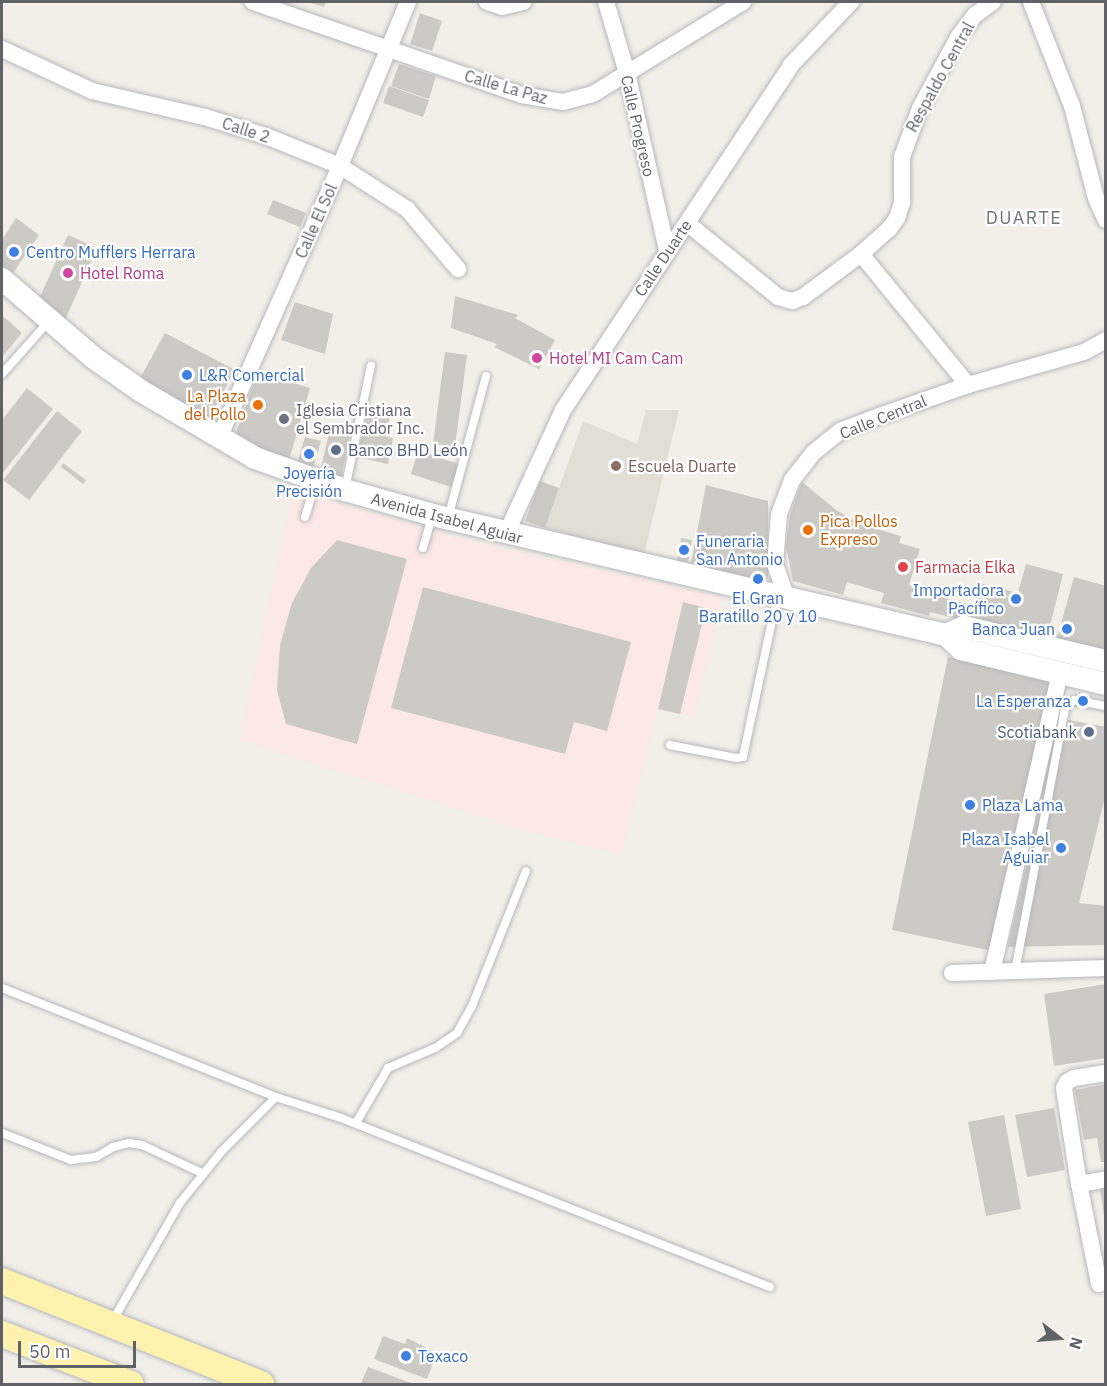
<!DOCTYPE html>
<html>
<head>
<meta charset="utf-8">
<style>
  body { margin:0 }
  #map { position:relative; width:1107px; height:1386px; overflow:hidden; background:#f1efe8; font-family:"IBM Plex Sans",sans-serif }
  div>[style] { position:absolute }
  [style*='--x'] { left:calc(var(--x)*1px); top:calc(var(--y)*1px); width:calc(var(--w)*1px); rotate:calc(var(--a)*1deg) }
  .education>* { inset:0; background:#e1ded6 }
  .medical>* { inset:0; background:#fce8e6 }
  .building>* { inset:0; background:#cccac5 }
  .roads { filter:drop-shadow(0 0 2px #b5b8bc) drop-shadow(0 0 2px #b5b8bc) }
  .lane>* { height:8px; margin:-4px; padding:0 4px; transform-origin:4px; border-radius:4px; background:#fff }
  .street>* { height:16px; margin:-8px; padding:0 8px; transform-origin:8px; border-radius:8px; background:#fff }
  .secondary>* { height:22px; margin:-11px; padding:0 11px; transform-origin:11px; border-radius:11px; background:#fff }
  .primary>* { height:26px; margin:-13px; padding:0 13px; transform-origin:13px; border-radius:13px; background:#fff2af }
  .dots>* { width:16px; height:16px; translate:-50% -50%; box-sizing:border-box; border:3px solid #fff; border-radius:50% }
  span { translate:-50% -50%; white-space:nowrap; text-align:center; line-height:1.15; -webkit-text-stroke:4.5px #fff; paint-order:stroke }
  .street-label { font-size:16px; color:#5f6368 }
  .shop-label { font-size:16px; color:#366cbe }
  .left { translate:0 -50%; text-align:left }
  .right { translate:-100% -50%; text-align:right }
  .hotel-label { font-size:16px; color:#b23c85 }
  .food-label { font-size:16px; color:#c56008 }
  .worship-label { font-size:16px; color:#5b616d }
  .service-label { font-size:16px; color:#4e5e75 }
  .education-label { font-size:16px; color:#785e54 }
  .health-label { font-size:16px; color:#be3a42 }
  .neighbourhood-label { font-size:18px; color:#70757a; letter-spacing:1.5px }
  .frame { position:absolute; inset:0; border:3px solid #5f6368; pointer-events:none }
  .north { position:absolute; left:1029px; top:1308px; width:60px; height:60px; -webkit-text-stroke:4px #fff; paint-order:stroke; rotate:107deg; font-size:16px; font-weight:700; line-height:24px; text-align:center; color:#5f6368 }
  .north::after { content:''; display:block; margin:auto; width:21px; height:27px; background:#5f6368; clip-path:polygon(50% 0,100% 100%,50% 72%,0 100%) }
  .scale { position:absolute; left:18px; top:1341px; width:118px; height:27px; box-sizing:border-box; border:3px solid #5f6368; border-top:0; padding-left:8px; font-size:18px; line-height:21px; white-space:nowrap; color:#5f6368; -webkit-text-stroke:4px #fff; paint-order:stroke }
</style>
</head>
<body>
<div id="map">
  <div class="education">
    <div style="clip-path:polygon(646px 410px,679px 410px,644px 555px,545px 528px,583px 421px,637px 444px)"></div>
  </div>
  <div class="medical">
    <div style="clip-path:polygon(293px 491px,482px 544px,722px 597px,694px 717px,658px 709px,621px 854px,527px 831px,240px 740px)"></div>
  </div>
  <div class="building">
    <div style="clip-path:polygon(308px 2px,326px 2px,324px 7px)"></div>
    <div style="clip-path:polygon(420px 13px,442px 21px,432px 51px,410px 44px)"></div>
    <div style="clip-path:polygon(399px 64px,436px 76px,429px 99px,391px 86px)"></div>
    <div style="clip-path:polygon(389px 86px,429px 100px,423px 117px,383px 103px)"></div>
    <div style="clip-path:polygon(273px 200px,306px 213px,300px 227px,267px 214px)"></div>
    <div style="clip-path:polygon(16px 218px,39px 235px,13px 273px,2px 265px,2px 240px)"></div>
    <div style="clip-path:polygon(68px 235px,97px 248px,65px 320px,39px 299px)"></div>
    <div style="clip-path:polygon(455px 296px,518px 315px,515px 318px,555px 340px,539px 369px,494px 347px,497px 344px,451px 328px)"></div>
    <div style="clip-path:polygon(295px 302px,333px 314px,325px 354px,281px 340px)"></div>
    <div style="clip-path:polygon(2px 315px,22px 333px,2px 357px)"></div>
    <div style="clip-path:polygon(165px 333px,235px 370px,210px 417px,204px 419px,139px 380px)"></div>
    <div style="clip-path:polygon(445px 352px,467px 355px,455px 446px,433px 444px)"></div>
    <div style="clip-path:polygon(258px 372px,310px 388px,289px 460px,257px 450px,237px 435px,237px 430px)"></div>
    <div style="clip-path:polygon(27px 388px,53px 409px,2px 474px,2px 420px)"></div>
    <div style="clip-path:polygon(369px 407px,391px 412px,386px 436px,393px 438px,388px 464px,357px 457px)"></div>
    <div style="clip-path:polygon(57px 411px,82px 431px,29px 500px,3px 480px)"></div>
    <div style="clip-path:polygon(331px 424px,351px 428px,341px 477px,320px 472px)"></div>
    <div style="clip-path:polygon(305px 437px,321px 441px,312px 472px,296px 467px)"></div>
    <div style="clip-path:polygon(418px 451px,459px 464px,451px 487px,411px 474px)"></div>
    <div style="clip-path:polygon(63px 463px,86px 480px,83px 484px,61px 467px)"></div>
    <div style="clip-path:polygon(540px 481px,559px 488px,545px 528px,525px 521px)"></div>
    <div style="clip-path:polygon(802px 482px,835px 509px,857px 523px,901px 536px,899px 543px,920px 549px,909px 585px,935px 592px,935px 595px,973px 606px,979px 583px,1018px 593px,1026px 564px,1063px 574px,1046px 642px,930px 612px,929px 616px,881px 603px,884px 593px,847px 582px,843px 595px,793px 581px,786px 546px,790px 515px)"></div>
    <div style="clip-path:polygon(706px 485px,768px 501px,768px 577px,763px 584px,690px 569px)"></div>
    <div style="clip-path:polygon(681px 538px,692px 540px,688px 562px,677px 561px)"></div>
    <div style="clip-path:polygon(337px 540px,407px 559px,357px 744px,286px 724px,277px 690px,280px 645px,292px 603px,311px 568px)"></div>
    <div style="clip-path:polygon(1074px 577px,1106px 586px,1106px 642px,1102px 655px,1057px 638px)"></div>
    <div style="clip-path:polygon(423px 587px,631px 642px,607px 731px,574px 722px,565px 754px,391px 708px)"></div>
    <div style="clip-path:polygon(683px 602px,706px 608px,680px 714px,658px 709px)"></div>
    <div style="clip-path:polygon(948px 657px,1050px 680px,992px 951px,892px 930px)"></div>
    <div style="clip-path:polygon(1079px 692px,1091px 696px,1088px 710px,1075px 707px)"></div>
    <div style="clip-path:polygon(1059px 718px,1106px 727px,1106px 793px,1079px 903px,1106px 906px,1106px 945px,1008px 947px)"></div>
    <div style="clip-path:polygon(1106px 984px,1106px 1058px,1054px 1066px,1044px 994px)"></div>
    <div style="clip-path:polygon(1106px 1084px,1106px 1162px,1101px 1162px,1097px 1138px,1084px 1140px,1075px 1090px)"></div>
    <div style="clip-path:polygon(1054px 1108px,1065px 1170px,1027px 1177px,1015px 1115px)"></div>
    <div style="clip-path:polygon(1004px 1115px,1021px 1209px,986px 1216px,968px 1122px)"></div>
    <div style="clip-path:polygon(1106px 1189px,1106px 1216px,1104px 1216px,1100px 1190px)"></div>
    <div style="clip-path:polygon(383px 1336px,405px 1344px,407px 1338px,437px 1353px,427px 1379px,374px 1359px)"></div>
    <div style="clip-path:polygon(368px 1367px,414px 1384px,361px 1383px)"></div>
  </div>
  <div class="roads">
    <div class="lane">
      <div style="--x:2;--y:374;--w:72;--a:-48.4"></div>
      <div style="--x:345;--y:489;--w:126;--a:-78.1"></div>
      <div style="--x:305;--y:517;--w:38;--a:-73"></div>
      <div style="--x:448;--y:518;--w:147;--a:-75"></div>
      <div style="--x:423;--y:548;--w:32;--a:-74"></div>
      <div style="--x:670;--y:745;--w:67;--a:11.1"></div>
      <div style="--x:736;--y:758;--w:7;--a:-8"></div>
      <div style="--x:743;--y:757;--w:164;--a:-78"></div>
      <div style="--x:1015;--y:971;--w:268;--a:-79.2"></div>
      <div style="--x:1065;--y:708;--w:12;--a:-42"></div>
      <div style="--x:1074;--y:700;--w:33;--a:11"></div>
      <div style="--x:2;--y:988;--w:295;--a:21.7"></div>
      <div style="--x:356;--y:1123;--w:64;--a:-59.8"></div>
      <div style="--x:388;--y:1068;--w:51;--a:-23.1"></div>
      <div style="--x:435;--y:1048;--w:27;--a:-34"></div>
      <div style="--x:457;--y:1033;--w:31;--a:-61"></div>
      <div style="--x:472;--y:1006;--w:145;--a:-68.2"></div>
      <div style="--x:2;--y:1133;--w:74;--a:21.4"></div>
      <div style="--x:71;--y:1160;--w:25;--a:-7"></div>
      <div style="--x:96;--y:1157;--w:20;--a:-30"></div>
      <div style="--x:113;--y:1147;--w:16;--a:-14"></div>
      <div style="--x:129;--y:1143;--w:13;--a:9"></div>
      <div style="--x:142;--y:1145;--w:68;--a:25.1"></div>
      <div style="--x:112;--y:1322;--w:137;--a:-60.3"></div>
      <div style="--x:180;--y:1203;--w:67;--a:-51.1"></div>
      <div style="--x:222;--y:1151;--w:76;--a:-45"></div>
      <div style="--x:276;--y:1097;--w:68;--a:17.9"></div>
      <div style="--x:341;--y:1118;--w:461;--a:21.5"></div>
    </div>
    <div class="street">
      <div style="--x:253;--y:2;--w:285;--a:19.1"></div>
      <div style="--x:522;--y:95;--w:42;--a:9.7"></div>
      <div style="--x:563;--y:102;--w:31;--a:-15"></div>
      <div style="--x:593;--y:94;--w:176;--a:-31.5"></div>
      <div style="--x:487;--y:2;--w:16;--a:18"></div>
      <div style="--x:502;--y:7;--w:22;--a:-13"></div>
      <div style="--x:606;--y:2;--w:74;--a:73.5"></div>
      <div style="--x:627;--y:73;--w:182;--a:77.3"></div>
      <div style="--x:1031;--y:2;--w:112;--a:68.5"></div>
      <div style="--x:1072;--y:106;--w:95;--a:75.4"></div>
      <div style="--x:1096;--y:198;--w:24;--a:66"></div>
      <div style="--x:2;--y:49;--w:99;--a:25"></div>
      <div style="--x:92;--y:91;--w:116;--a:13"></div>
      <div style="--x:205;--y:117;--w:64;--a:17.3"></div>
      <div style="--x:266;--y:136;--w:80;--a:22.1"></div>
      <div style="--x:340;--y:166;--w:80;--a:32.7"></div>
      <div style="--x:407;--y:209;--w:79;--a:49.6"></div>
      <div style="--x:687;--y:223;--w:117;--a:39.1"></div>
      <div style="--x:778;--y:297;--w:15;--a:16"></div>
      <div style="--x:792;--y:301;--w:12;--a:-20"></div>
      <div style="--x:803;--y:297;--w:72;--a:-36.6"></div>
      <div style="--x:861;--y:254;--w:38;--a:-42"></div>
      <div style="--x:889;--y:229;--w:14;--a:-54"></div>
      <div style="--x:897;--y:218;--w:16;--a:-72"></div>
      <div style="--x:902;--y:203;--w:46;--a:-90"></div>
      <div style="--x:902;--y:157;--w:52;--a:-69.8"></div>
      <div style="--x:920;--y:108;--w:82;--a:-61.6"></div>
      <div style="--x:959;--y:36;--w:26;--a:-53"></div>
      <div style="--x:975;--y:15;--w:22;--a:-36"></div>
      <div style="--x:861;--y:254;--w:169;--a:50.8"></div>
      <div style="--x:219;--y:438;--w:298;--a:-66"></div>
      <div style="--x:340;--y:166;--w:178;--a:-67.5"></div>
      <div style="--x:506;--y:534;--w:136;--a:-65.3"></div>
      <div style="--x:563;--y:410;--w:414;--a:-56.5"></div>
      <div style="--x:791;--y:65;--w:87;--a:-46.4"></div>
      <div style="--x:787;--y:599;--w:37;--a:-109"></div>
      <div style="--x:775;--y:564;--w:50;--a:-85.4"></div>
      <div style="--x:779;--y:514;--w:36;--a:-69"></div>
      <div style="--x:792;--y:480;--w:34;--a:-52"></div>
      <div style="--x:813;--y:453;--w:35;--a:-39"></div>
      <div style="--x:840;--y:431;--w:42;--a:-21"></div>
      <div style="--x:879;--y:416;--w:94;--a:-19.2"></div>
      <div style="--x:968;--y:385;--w:121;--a:-15.9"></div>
      <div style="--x:1084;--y:352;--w:25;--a:-29"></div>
      <div style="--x:992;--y:972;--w:307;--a:-77.2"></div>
      <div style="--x:952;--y:973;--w:154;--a:-1.9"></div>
      <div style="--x:1079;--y:1184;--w:27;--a:-10"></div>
      <div style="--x:1099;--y:1284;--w:102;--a:-101.3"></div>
      <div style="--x:1079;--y:1184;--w:97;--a:-98.9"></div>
      <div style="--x:1064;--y:1088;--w:7;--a:-63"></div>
      <div style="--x:1067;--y:1082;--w:8;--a:-30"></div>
      <div style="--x:1074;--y:1078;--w:32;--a:-9"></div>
    </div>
    <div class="secondary">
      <div style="--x:2;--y:279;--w:121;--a:40.7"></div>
      <div style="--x:94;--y:358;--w:57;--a:35.1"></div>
      <div style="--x:141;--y:391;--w:132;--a:30.4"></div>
      <div style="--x:255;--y:458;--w:96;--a:19.6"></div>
      <div style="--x:345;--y:490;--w:91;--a:15.9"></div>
      <div style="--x:433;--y:515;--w:527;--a:13.17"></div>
      <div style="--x:946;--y:635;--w:21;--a:43"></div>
      <div style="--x:961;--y:649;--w:149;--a:13.6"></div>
      <div style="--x:946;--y:635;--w:20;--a:-24"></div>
      <div style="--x:964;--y:627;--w:146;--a:13.5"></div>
    </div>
    <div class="primary">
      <div style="--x:2;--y:1281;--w:279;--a:21.7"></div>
      <div style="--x:2;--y:1334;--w:138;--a:21.2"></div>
    </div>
  </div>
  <div class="dots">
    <div style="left:14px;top:252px;background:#3f7fe0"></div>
    <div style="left:68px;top:273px;background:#d1479c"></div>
    <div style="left:537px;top:358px;background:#d1479c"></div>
    <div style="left:187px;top:375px;background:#3f7fe0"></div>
    <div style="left:258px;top:405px;background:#e8710a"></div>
    <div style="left:284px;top:419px;background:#6b7280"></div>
    <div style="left:336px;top:450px;background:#5c6f8a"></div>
    <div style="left:309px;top:454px;background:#3f7fe0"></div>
    <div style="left:616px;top:466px;background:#8d6e63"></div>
    <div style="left:808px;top:530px;background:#e8710a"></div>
    <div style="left:684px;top:550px;background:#3f7fe0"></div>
    <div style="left:903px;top:567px;background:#e0444e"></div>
    <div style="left:758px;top:579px;background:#3f7fe0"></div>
    <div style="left:1016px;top:599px;background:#3f7fe0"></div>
    <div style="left:1067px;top:629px;background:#3f7fe0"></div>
    <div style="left:1083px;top:701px;background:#3f7fe0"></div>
    <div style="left:1089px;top:732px;background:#5c6f8a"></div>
    <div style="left:970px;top:805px;background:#3f7fe0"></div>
    <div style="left:1061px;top:848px;background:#3f7fe0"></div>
    <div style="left:406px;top:1356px;background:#3f7fe0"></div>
  </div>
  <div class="street-label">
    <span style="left:940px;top:77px;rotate:-61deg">Respaldo Central</span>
    <span style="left:506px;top:87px;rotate:16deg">Calle La Paz</span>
    <span style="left:638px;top:126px;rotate:77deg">Calle Progreso</span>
    <span style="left:246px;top:130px;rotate:18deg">Calle 2</span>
    <span style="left:316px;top:221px;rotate:-66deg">Calle El Sol</span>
    <span style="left:663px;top:258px;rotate:-56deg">Calle Duarte</span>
    <span style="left:883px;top:417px;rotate:-22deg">Calle Central</span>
    <span style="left:447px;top:518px;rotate:15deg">Avenida Isabel Aguiar</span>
  </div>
  <div class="shop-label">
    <span class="left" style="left:26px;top:252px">Centro Mufflers Herrara</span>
    <span class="left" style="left:199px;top:375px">L&amp;R Comercial</span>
    <span style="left:309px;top:482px">Joyería<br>Precisión</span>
    <span class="left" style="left:696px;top:550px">Funeraria<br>San Antonio</span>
    <span class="right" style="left:1004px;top:599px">Importadora<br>Pacífico</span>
    <span style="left:758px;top:607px">El Gran<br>Baratillo 20 y 10</span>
    <span class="right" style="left:1055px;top:629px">Banca Juan</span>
    <span class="right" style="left:1071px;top:701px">La Esperanza</span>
    <span class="left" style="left:982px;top:805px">Plaza Lama</span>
    <span class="right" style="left:1049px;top:848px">Plaza Isabel<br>Aguiar</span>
    <span class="left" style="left:418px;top:1356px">Texaco</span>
  </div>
  <div class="hotel-label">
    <span class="left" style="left:80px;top:273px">Hotel Roma</span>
    <span class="left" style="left:549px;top:358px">Hotel MI Cam Cam</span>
  </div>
  <div class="food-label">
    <span class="right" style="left:246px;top:405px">La Plaza<br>del Pollo</span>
    <span class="left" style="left:820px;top:530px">Pica Pollos<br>Expreso</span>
  </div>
  <div class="worship-label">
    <span class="left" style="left:296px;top:419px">Iglesia Cristiana<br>el Sembrador Inc.</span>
  </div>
  <div class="service-label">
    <span class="left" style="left:348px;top:450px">Banco BHD León</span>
    <span class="right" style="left:1077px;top:732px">Scotiabank</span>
  </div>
  <div class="education-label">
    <span class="left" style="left:628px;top:466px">Escuela Duarte</span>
  </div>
  <div class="health-label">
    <span class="left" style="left:915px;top:567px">Farmacia Elka</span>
  </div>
  <div class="neighbourhood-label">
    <span style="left:1024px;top:218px">DUARTE</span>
  </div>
  <div class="frame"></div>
  <div class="north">N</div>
  <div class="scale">50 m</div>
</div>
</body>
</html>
